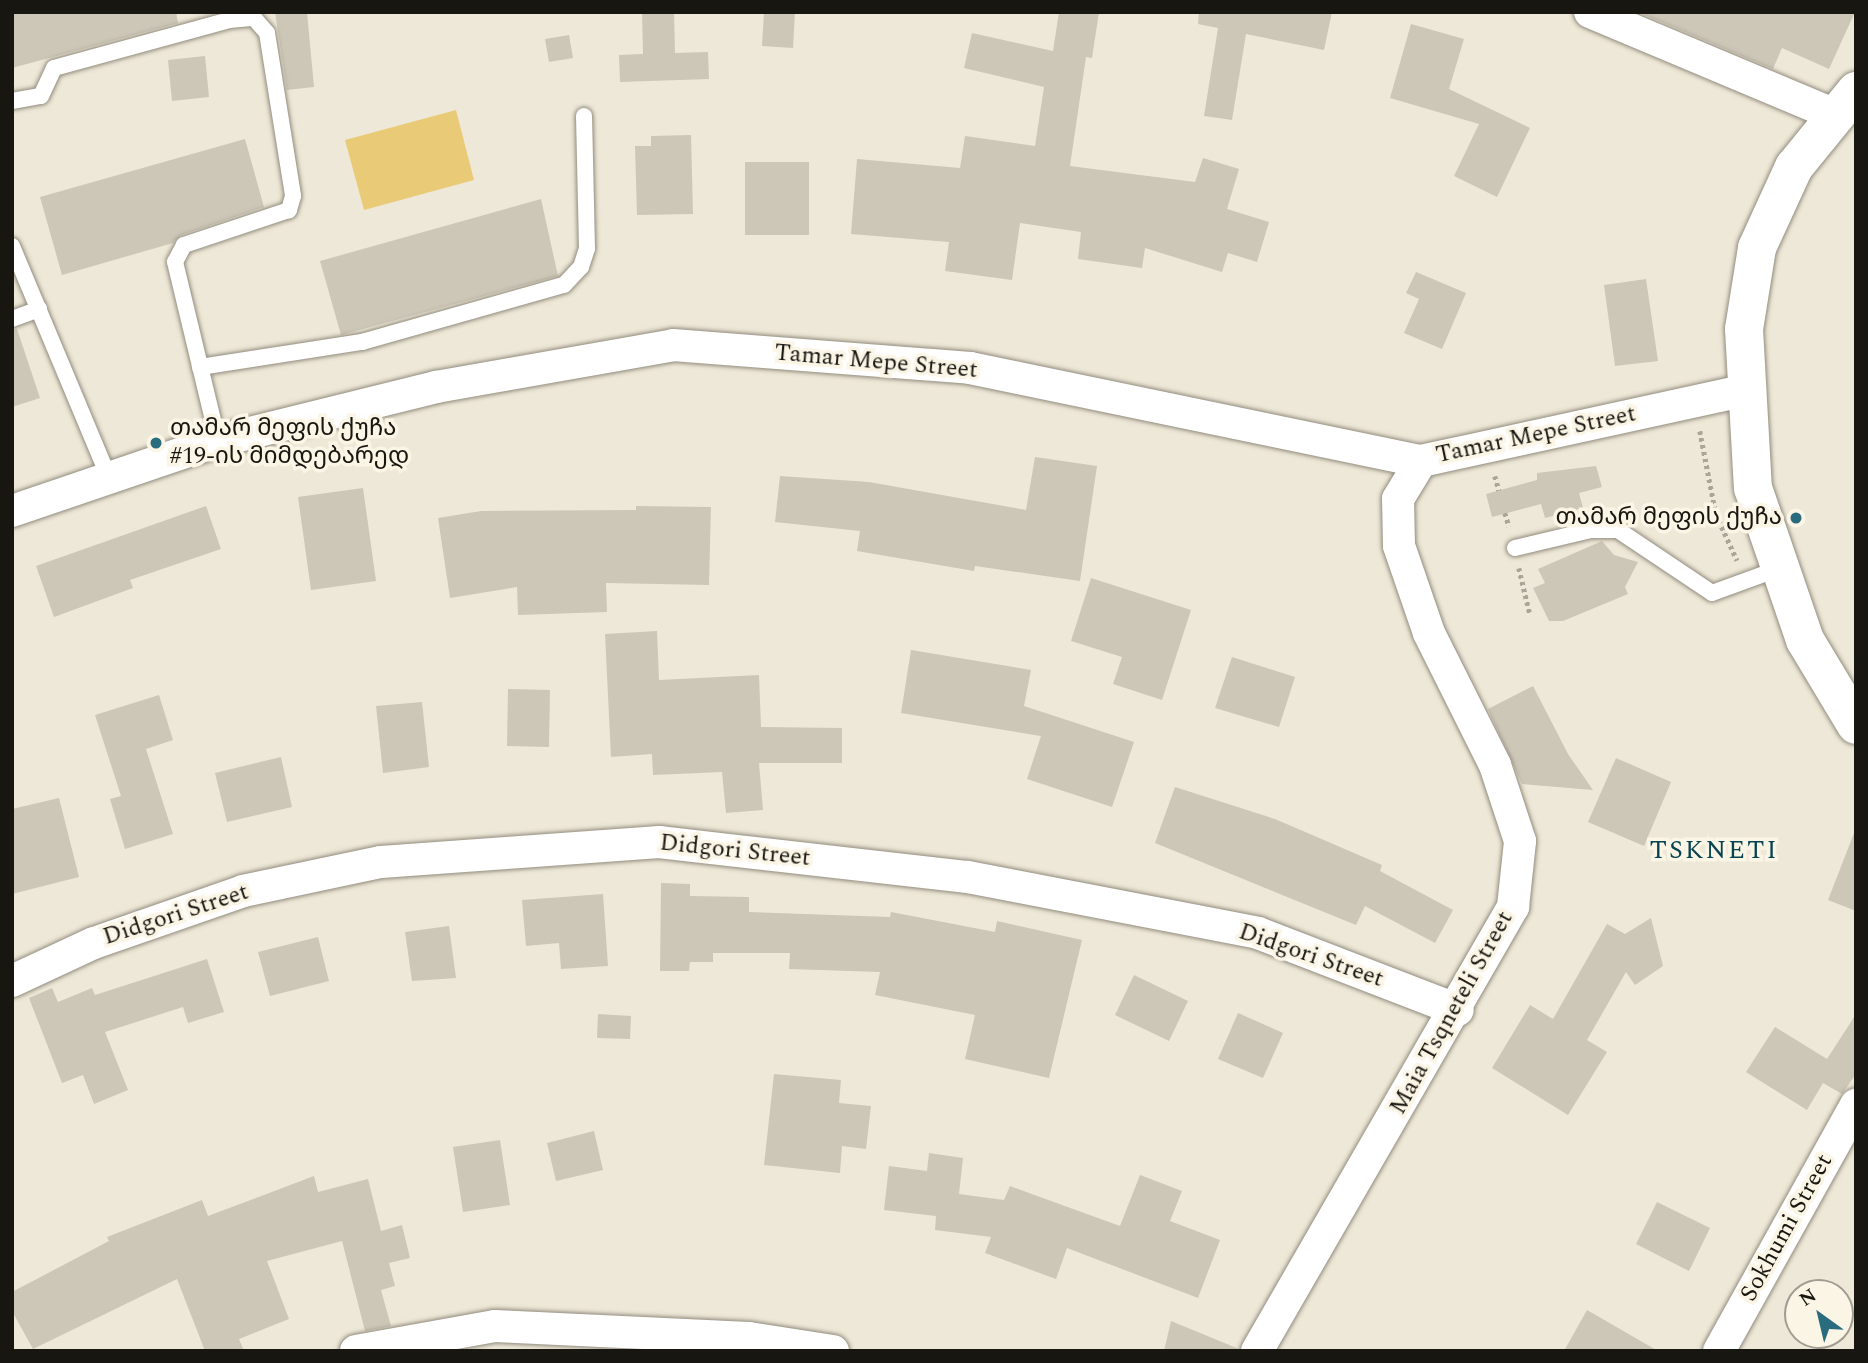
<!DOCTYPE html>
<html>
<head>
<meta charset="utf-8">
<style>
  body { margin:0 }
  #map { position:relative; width:1868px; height:1363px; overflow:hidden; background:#eee8d8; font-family:Spectral,"Noto Sans Georgian",serif }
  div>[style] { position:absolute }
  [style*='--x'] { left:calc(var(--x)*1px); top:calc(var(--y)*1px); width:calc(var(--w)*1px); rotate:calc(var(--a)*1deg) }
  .green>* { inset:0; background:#e9ca77 }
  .building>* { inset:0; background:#cdc7b8 }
  .path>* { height:4.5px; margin-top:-2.25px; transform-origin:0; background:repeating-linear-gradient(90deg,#aaa599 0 3.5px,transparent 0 7px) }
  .roads { filter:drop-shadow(0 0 2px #928c7e) drop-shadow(0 0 2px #928c7e) }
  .lane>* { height:16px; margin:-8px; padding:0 8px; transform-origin:8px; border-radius:8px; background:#fff }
  .street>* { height:32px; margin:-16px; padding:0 16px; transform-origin:16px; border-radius:16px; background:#fff }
  .secondary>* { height:38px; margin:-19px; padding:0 19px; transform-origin:19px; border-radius:19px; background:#fff }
  .dots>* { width:19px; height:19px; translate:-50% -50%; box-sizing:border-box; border:4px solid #fbf5e6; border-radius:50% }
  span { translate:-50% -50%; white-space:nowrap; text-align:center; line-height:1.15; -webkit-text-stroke:7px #fbf5e6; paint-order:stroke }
  .street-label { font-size:24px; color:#181611 }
  .poi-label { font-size:24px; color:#181611 }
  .left { translate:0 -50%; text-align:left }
  .right { translate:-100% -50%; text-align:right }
  .neighbourhood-label { font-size:26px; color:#074350; letter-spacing:2px }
  .frame { position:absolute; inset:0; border:14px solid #181611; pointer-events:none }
  .north { position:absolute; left:1784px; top:1279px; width:70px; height:70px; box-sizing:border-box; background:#fbf5e6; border:2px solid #a09c91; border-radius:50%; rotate:326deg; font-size:19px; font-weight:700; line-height:28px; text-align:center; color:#181611 }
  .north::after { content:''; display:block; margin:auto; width:24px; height:32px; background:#286c7d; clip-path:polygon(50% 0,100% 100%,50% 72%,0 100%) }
</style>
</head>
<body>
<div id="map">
  <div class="green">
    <div style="clip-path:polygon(456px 110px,474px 180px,364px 210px,345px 140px)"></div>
  </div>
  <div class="building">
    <div style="clip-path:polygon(12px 12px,176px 12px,178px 23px,12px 68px)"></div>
    <div style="clip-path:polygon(275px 12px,307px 12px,314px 87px,287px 90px)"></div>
    <div style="clip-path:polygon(642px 12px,674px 12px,675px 53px,708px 52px,709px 79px,620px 82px,619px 55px,643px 54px)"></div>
    <div style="clip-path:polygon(764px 12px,795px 12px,793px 48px,762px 46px)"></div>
    <div style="clip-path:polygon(1059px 12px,1099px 12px,1092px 58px,1086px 57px,1070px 166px,1195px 182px,1203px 158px,1239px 169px,1227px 209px,1269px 222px,1257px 262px,1228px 253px,1222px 272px,1145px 248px,1142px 268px,1078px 259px,1081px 232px,1020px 223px,1012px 280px,945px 271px,949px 242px,851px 234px,857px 159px,960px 168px,965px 136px,1035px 146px,1044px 87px,964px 68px,972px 33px,1053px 51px)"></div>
    <div style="clip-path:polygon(1199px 12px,1332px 12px,1324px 50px,1246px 34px,1232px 120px,1204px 116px,1218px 28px,1198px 24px)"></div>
    <div style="clip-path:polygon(1638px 12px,1855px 12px,1829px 69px,1782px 48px,1773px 69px)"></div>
    <div style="clip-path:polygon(1411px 24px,1464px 39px,1449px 89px,1530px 128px,1497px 197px,1454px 176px,1479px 124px,1390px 98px)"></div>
    <div style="clip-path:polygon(569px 35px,573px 58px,549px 62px,545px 39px)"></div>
    <div style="clip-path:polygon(205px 56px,209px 97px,172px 101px,168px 60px)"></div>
    <div style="clip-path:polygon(691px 135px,693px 214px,637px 215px,635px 146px,651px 146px,651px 136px)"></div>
    <div style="clip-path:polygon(245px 139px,264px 207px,181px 235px,173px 243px,62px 275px,40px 197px)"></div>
    <div style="clip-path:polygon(745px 162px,809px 162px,809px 235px,745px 235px)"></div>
    <div style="clip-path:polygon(541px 199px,558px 276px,341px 335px,320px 261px)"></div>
    <div style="clip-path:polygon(1416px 272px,1466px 293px,1442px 349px,1404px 333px,1419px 299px,1406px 293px)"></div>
    <div style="clip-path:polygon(1646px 279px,1658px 361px,1615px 366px,1604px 285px)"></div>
    <div style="clip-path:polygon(17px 329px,40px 398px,12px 407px,12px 330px)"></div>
    <div style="clip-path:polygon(1035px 457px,1097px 466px,1080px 581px,975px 566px,974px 571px,857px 551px,860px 531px,775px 522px,780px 476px,869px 482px,1026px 510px)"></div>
    <div style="clip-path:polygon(1596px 466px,1602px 487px,1579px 493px,1583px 508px,1545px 518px,1541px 504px,1492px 517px,1486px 494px,1537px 480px,1537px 473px)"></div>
    <div style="clip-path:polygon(363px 488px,376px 581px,311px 590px,298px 497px)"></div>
    <div style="clip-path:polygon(206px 506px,221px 549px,130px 580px,133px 588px,54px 617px,36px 566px)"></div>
    <div style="clip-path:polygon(636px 506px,711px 507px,709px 585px,606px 583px,607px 612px,518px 615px,517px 587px,450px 598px,438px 518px,481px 511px,636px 510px)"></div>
    <div style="clip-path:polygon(1602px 541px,1614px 555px,1638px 562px,1625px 587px,1628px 594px,1563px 621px,1549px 621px,1533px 588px,1545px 583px,1538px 569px)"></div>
    <div style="clip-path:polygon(1091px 578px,1191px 610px,1162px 700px,1113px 684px,1122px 657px,1071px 641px)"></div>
    <div style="clip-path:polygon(657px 631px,659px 680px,759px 675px,761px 727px,842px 728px,842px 763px,759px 763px,763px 810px,726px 813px,722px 772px,653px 775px,652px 754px,611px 757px,605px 634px)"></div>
    <div style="clip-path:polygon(911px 650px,1031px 670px,1024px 706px,1134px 742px,1112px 807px,1027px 779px,1041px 736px,901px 713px)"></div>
    <div style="clip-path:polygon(1232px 657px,1295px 677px,1279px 727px,1215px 708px)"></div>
    <div style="clip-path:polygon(1533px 686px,1568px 754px,1593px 790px,1522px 784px,1488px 709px)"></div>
    <div style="clip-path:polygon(508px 689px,550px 690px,549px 747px,507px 746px)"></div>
    <div style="clip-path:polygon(159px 695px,173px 740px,146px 749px,173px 834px,125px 849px,110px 799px,121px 796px,95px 715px)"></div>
    <div style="clip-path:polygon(422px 702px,429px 767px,383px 773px,376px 706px)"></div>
    <div style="clip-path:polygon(281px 757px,292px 807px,227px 822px,215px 773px)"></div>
    <div style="clip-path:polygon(1616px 758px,1671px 782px,1644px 846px,1588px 822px)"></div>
    <div style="clip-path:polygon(1175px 787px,1275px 819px,1382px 865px,1380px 871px,1453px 910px,1435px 943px,1365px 906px,1356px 925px,1155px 843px)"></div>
    <div style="clip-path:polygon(59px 798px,79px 877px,12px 894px,12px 809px)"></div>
    <div style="clip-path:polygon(1854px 833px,1856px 834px,1856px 911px,1828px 900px)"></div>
    <div style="clip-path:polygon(661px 883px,690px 884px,690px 896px,749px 897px,749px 912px,890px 917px,891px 912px,995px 932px,997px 921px,1082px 940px,1049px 1078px,965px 1059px,975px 1015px,875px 995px,880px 972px,789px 969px,790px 953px,713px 953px,713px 962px,690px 962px,689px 971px,660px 971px)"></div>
    <div style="clip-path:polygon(603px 894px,608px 966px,561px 969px,559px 943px,526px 946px,522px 900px)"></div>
    <div style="clip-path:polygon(1651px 918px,1663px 966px,1635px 985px,1626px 972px,1587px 1040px,1607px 1052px,1568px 1115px,1492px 1068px,1530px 1005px,1553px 1019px,1607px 924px,1625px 934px)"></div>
    <div style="clip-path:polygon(449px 926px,456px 978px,412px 981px,405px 932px)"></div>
    <div style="clip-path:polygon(318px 937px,329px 981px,270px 996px,258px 952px)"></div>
    <div style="clip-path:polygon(207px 959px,224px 1012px,188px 1023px,183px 1007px,105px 1032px,128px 1090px,94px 1104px,83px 1075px,62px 1083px,29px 998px,52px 988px,58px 1002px,92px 988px,95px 995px)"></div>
    <div style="clip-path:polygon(1134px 975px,1188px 1001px,1169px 1041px,1115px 1015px)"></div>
    <div style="clip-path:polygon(1238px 1013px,1283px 1033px,1263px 1078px,1218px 1059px)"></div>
    <div style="clip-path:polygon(598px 1014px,631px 1016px,630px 1039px,597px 1038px)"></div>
    <div style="clip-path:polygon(1856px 1014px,1856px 1074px,1842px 1094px,1823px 1083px,1807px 1110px,1746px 1072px,1775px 1027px,1827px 1059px)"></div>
    <div style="clip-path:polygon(774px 1074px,841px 1080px,839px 1103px,871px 1106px,866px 1149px,842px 1146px,840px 1173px,764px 1165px)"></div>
    <div style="clip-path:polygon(594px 1131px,603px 1170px,556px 1181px,547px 1143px)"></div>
    <div style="clip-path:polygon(500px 1140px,510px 1205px,463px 1212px,453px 1147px)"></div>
    <div style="clip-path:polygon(929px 1153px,963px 1158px,959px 1194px,1004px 1200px,1010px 1186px,1120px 1226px,1140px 1175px,1182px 1191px,1170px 1221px,1220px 1240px,1198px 1298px,1067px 1248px,1056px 1279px,985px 1253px,991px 1237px,935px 1230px,936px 1216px,884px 1210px,889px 1166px,927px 1171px)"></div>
    <div style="clip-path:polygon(314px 1176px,318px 1192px,368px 1179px,381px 1231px,402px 1225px,410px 1258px,389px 1263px,395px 1286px,381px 1290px,391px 1326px,365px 1331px,342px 1241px,267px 1261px,289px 1319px,239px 1339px,244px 1351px,205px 1351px,177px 1279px,33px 1349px,12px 1311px,12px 1292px,109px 1241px,107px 1237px,202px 1200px,208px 1216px)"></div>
    <div style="clip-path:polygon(1657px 1202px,1710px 1228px,1689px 1271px,1636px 1244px)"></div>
    <div style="clip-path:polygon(1587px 1310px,1658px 1351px,1564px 1351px)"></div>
    <div style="clip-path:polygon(1171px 1321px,1239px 1349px,1239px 1351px,1164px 1351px)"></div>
  </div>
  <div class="path">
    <div style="--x:1700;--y:431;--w:85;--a:79.1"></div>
    <div style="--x:1716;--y:514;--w:51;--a:65.5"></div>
    <div style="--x:1495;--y:476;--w:15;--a:74"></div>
    <div style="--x:1505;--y:513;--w:14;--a:73"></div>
    <div style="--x:1519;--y:568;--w:47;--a:76.6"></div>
  </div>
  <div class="roads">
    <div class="lane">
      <div style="--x:12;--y:101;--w:29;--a:-10"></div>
      <div style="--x:41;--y:96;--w:31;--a:-65"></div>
      <div style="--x:54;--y:68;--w:181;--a:-15.3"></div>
      <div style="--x:229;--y:20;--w:25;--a:-5"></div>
      <div style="--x:254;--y:18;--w:20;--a:49"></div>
      <div style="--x:267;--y:33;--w:165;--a:80.9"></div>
      <div style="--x:293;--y:196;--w:15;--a:106"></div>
      <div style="--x:289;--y:210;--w:111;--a:161.6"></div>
      <div style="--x:184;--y:245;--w:19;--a:118"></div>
      <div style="--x:175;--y:262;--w:184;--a:76.5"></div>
      <div style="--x:12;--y:246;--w:251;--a:67.3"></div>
      <div style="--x:12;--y:319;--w:29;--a:-20"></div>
      <div style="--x:200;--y:367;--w:164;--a:-8.8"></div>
      <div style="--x:362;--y:342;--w:210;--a:-15.8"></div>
      <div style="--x:564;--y:285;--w:25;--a:-47"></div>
      <div style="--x:581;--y:267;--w:20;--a:-72"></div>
      <div style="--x:587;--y:248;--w:132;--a:-91.3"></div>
      <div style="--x:1515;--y:548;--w:78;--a:-13.3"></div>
      <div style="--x:1591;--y:530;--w:27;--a:0"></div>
      <div style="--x:1618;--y:530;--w:113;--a:33.8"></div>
      <div style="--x:1712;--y:593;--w:70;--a:-20"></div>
    </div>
    <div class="street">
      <div style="--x:1590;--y:12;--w:266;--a:22.8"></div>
      <div style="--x:12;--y:511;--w:218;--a:-18.8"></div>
      <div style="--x:218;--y:441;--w:225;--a:-13.9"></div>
      <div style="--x:436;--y:387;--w:241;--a:-10"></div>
      <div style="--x:673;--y:345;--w:298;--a:4.4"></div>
      <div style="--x:970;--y:368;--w:460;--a:11.7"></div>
      <div style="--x:1421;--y:461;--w:333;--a:-12.3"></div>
      <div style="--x:12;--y:981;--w:90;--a:-24.9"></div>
      <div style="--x:94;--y:943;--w:158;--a:-19.2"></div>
      <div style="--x:243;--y:891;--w:141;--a:-11.9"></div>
      <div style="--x:381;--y:862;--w:279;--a:-4.1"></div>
      <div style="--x:659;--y:842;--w:311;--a:6.5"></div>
      <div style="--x:968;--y:877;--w:295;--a:10.9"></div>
      <div style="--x:1258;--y:933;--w:214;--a:21.1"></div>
      <div style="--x:356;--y:1351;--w:141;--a:-10.2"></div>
      <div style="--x:495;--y:1326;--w:254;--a:2.7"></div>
      <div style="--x:749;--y:1338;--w:85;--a:8.8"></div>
      <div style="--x:1257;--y:1351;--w:513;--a:-60.03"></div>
      <div style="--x:1513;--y:907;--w:66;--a:-83.9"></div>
      <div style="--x:1520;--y:841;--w:80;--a:-108.2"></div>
      <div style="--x:1495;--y:765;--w:148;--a:-116.6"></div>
      <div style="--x:1429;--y:633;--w:92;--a:-109"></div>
      <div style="--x:1399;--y:546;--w:47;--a:-91.2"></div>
      <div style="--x:1398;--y:499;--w:44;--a:-58.8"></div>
      <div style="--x:1719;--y:1351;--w:282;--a:-60.9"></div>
    </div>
    <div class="secondary">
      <div style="--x:1856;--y:91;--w:98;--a:129.2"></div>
      <div style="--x:1794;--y:167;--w:89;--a:114.6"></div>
      <div style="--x:1757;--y:248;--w:82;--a:99.1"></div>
      <div style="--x:1744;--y:329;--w:159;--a:86.8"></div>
      <div style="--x:1753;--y:488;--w:161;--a:71.1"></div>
      <div style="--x:1805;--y:640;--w:99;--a:59"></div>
    </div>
  </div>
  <div class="dots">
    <div style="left:156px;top:443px;background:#286c7d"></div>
    <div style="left:1796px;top:518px;background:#286c7d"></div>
  </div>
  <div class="street-label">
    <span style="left:876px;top:362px;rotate:5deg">Tamar Mepe Street</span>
    <span style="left:1536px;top:435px;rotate:-12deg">Tamar Mepe Street</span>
    <span style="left:735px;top:851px;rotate:6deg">Didgori Street</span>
    <span style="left:176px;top:915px;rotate:-18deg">Didgori Street</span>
    <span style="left:1311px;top:956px;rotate:19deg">Didgori Street</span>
    <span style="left:1452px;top:1013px;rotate:-61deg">Maia Tsqneteli Street</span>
    <span style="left:1787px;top:1228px;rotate:-61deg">Sokhumi Street</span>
  </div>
  <div class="poi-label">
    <span class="left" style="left:170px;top:443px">თამარ მეფის ქუჩა<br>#19-ის მიმდებარედ</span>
    <span class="right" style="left:1782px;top:518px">თამარ მეფის ქუჩა</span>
  </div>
  <div class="neighbourhood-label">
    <span style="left:1714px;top:851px">TSKNETI</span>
  </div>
  <div class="frame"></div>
  <div class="north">N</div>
</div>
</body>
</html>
